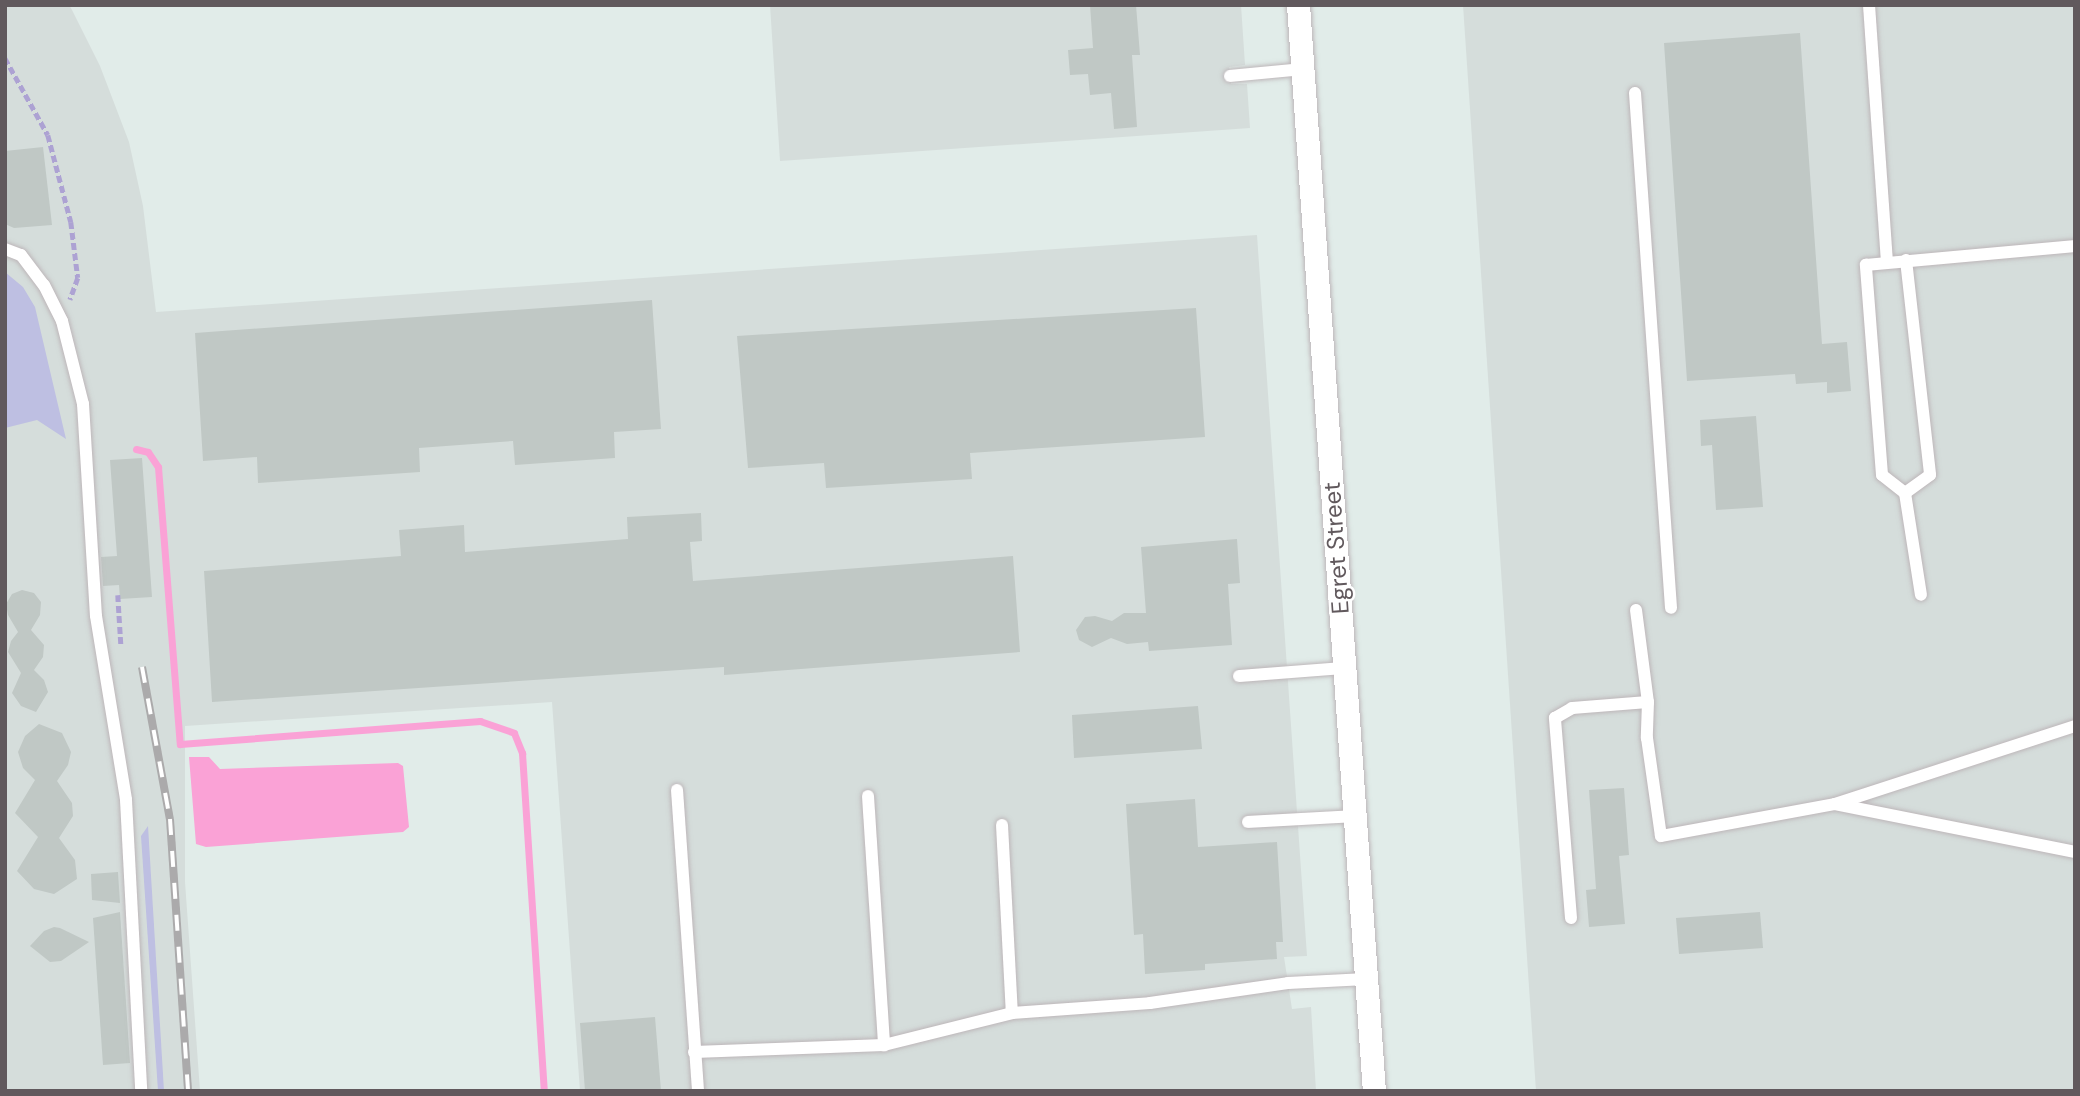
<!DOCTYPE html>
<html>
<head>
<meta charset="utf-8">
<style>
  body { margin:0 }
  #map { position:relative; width:2080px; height:1096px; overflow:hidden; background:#e1ece9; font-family:"DM Sans",sans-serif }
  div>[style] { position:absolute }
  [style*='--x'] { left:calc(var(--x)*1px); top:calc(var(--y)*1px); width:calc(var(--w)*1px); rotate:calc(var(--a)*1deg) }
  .industrial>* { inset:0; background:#d5dddb }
  .green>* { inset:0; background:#bebfe2 }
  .water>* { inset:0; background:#faa2d6 }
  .stream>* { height:7px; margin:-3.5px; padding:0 3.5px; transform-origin:3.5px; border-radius:3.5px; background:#faa2d6 }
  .building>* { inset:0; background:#c0c8c5 }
  .path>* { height:4.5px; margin-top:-2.25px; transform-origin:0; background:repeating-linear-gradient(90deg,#ada2d3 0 7px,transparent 0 10.5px) }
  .roads { filter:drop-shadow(0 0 2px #bdb6b9) drop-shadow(0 0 2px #bdb6b9) }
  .lane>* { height:12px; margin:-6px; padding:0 6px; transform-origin:6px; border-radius:6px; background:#fff }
  .street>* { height:23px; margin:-11.5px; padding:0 11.5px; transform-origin:11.5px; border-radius:11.5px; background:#fff }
  .rail>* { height:8px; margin-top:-4px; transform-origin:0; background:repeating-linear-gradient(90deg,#fff 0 16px,#abaaab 0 32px); box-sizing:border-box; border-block:2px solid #abaaab }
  span { translate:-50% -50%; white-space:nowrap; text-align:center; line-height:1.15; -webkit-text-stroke:5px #fff; paint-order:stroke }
  .street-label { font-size:24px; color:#61595d }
  .frame { position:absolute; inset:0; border:7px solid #61595d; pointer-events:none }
</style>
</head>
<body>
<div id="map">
  <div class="industrial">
    <div style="clip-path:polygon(5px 5px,69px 5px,72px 10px,100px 66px,129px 142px,143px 206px,156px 312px,1257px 235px,1307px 956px,1284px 957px,1292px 1009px,1311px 1007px,1316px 1091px,580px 1091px,552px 702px,185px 726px,185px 882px,200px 1091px,5px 1091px)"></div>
    <div style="clip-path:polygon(770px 5px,1241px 5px,1245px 65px,1229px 67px,1231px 84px,1247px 84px,1250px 128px,780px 161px)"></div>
    <div style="clip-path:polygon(1463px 5px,2075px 5px,2075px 1091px,1536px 1091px)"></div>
  </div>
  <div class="green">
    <div style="clip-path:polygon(5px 272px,23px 287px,35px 307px,66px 439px,37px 420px,5px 428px)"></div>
    <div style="clip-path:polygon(148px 826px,164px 1091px,158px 1091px,141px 836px)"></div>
  </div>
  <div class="water">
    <div style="clip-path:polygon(189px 757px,209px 757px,220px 769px,398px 763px,403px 766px,409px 827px,403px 832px,206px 847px,196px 844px)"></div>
  </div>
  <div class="stream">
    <div style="--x:136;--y:449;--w:12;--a:14"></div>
    <div style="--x:148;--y:452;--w:18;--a:56"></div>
    <div style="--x:158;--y:467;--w:278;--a:85.5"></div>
    <div style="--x:180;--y:744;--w:301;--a:-4.4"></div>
    <div style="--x:480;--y:721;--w:36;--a:19"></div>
    <div style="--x:514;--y:733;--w:22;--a:68"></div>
    <div style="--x:522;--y:753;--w:339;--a:86.3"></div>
  </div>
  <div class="building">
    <div style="clip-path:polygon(1090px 5px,1136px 5px,1140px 55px,1132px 55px,1137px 127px,1114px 129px,1111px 93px,1090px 95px,1088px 74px,1070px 75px,1068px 50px,1093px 48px)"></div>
    <div style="clip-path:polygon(1800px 33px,1822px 344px,1847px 342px,1851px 391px,1827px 393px,1827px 382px,1796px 384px,1795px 374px,1687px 381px,1664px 43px)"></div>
    <div style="clip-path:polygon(43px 147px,52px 225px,14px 228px,5px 224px,5px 151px)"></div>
    <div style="clip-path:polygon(652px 300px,661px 429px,614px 432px,615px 458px,515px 465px,513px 441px,419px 448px,420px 472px,258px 483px,257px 457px,203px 461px,195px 333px)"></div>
    <div style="clip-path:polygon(1196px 308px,1205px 437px,970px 453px,972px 479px,826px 488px,824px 463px,748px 468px,737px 336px)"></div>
    <div style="clip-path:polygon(1756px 416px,1763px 507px,1716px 510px,1712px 445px,1701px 446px,1700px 420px)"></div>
    <div style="clip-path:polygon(142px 458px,152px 597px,120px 599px,119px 585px,103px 586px,101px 557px,117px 556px,110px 460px)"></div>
    <div style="clip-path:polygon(701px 513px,702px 541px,690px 542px,693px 581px,1013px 556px,1020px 652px,724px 675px,724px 667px,212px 702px,204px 571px,401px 556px,399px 530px,464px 525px,465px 552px,628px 539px,627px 517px)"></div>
    <div style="clip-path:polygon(1237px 539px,1240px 583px,1228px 584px,1232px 645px,1149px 651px,1148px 642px,1127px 644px,1111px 638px,1092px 647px,1079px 640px,1076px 630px,1085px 617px,1095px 616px,1112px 621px,1124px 613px,1146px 613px,1141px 547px)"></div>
    <div style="clip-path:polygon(22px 590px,34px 593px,41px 602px,40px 615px,31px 630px,44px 645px,43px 657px,34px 670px,44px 680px,48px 692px,36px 712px,21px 706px,12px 693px,21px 673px,8px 652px,11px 641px,18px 632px,8px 615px,6px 604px,12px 594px)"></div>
    <div style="clip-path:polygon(1198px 706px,1202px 749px,1074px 758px,1072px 715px)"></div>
    <div style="clip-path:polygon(39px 724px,62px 733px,71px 752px,68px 765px,57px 781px,72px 803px,73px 816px,59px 838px,75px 860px,77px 879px,54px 894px,34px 889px,17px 871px,38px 837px,15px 813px,35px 780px,23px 768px,18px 752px,25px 736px)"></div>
    <div style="clip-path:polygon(1624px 788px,1629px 855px,1619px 856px,1625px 924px,1589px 927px,1586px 890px,1596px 889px,1589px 790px)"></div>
    <div style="clip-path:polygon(1195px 799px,1198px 847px,1277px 842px,1283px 942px,1276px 942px,1277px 959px,1205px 964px,1205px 970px,1145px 974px,1143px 934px,1134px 935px,1126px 804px)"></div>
    <div style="clip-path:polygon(118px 872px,120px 903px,92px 900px,91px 874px)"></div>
    <div style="clip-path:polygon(120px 912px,130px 1063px,103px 1065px,93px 918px)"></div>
    <div style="clip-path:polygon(1760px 912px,1763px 948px,1679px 954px,1676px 918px)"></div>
    <div style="clip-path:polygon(54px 927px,60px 928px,89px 942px,61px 961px,50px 962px,30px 946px,44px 931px)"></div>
    <div style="clip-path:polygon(655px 1017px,661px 1091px,585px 1091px,580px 1023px)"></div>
  </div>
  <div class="path">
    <div style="--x:5;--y:58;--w:88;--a:60.8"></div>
    <div style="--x:48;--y:135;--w:90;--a:75.2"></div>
    <div style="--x:71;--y:222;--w:56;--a:82.9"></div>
    <div style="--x:78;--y:278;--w:23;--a:110"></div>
    <div style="--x:118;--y:595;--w:49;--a:86.5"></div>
  </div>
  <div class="roads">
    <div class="lane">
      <div style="--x:1869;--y:5;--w:257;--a:86"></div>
      <div style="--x:1230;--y:76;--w:73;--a:-5.5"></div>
      <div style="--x:1635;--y:93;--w:516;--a:86"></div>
      <div style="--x:5;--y:249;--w:17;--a:21"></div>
      <div style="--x:21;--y:255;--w:38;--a:53"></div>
      <div style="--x:44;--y:285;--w:40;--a:63.4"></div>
      <div style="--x:62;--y:321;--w:86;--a:75.8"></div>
      <div style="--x:83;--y:404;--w:212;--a:86.5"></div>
      <div style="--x:96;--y:616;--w:186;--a:80.7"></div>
      <div style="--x:126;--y:800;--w:291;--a:87"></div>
      <div style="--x:1906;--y:260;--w:216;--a:83.6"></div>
      <div style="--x:1930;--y:475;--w:31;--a:144"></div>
      <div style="--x:1905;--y:493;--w:103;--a:81.1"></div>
      <div style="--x:1905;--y:493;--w:29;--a:-142"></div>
      <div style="--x:1882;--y:475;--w:211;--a:-94.4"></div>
      <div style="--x:1866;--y:265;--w:210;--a:-5.2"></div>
      <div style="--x:1636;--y:610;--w:93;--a:82.6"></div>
      <div style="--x:1648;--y:702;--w:36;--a:92"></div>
      <div style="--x:1647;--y:738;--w:99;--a:81.9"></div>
      <div style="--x:1661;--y:836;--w:177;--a:-10.4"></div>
      <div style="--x:1835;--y:804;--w:252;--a:-18"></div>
      <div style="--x:1239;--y:676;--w:105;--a:-4.4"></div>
      <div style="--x:677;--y:790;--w:302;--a:86"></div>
      <div style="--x:868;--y:796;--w:250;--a:86.3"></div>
      <div style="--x:884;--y:1045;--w:132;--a:-14"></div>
      <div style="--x:1012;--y:1013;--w:138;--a:-4.1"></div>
      <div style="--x:1150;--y:1003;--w:139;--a:-8.2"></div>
      <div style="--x:1288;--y:983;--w:78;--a:-2.9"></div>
      <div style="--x:1835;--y:804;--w:245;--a:11.3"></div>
      <div style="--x:1248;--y:822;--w:107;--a:-3.2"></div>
      <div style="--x:1002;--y:825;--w:188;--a:87"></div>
      <div style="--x:1571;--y:918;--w:201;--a:-94.6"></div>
      <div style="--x:1555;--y:718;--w:20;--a:-30"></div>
      <div style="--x:1572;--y:708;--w:76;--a:-4.5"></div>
      <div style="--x:694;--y:1052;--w:190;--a:-2.1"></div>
    </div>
    <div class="street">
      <div style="--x:1298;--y:5;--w:1089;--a:86"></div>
    </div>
  </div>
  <div class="rail">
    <div style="--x:142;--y:667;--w:155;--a:79.6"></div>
    <div style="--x:170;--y:819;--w:273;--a:86.2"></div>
  </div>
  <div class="street-label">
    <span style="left:1336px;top:548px;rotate:-94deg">Egret Street</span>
  </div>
  <div class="frame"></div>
</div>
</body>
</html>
